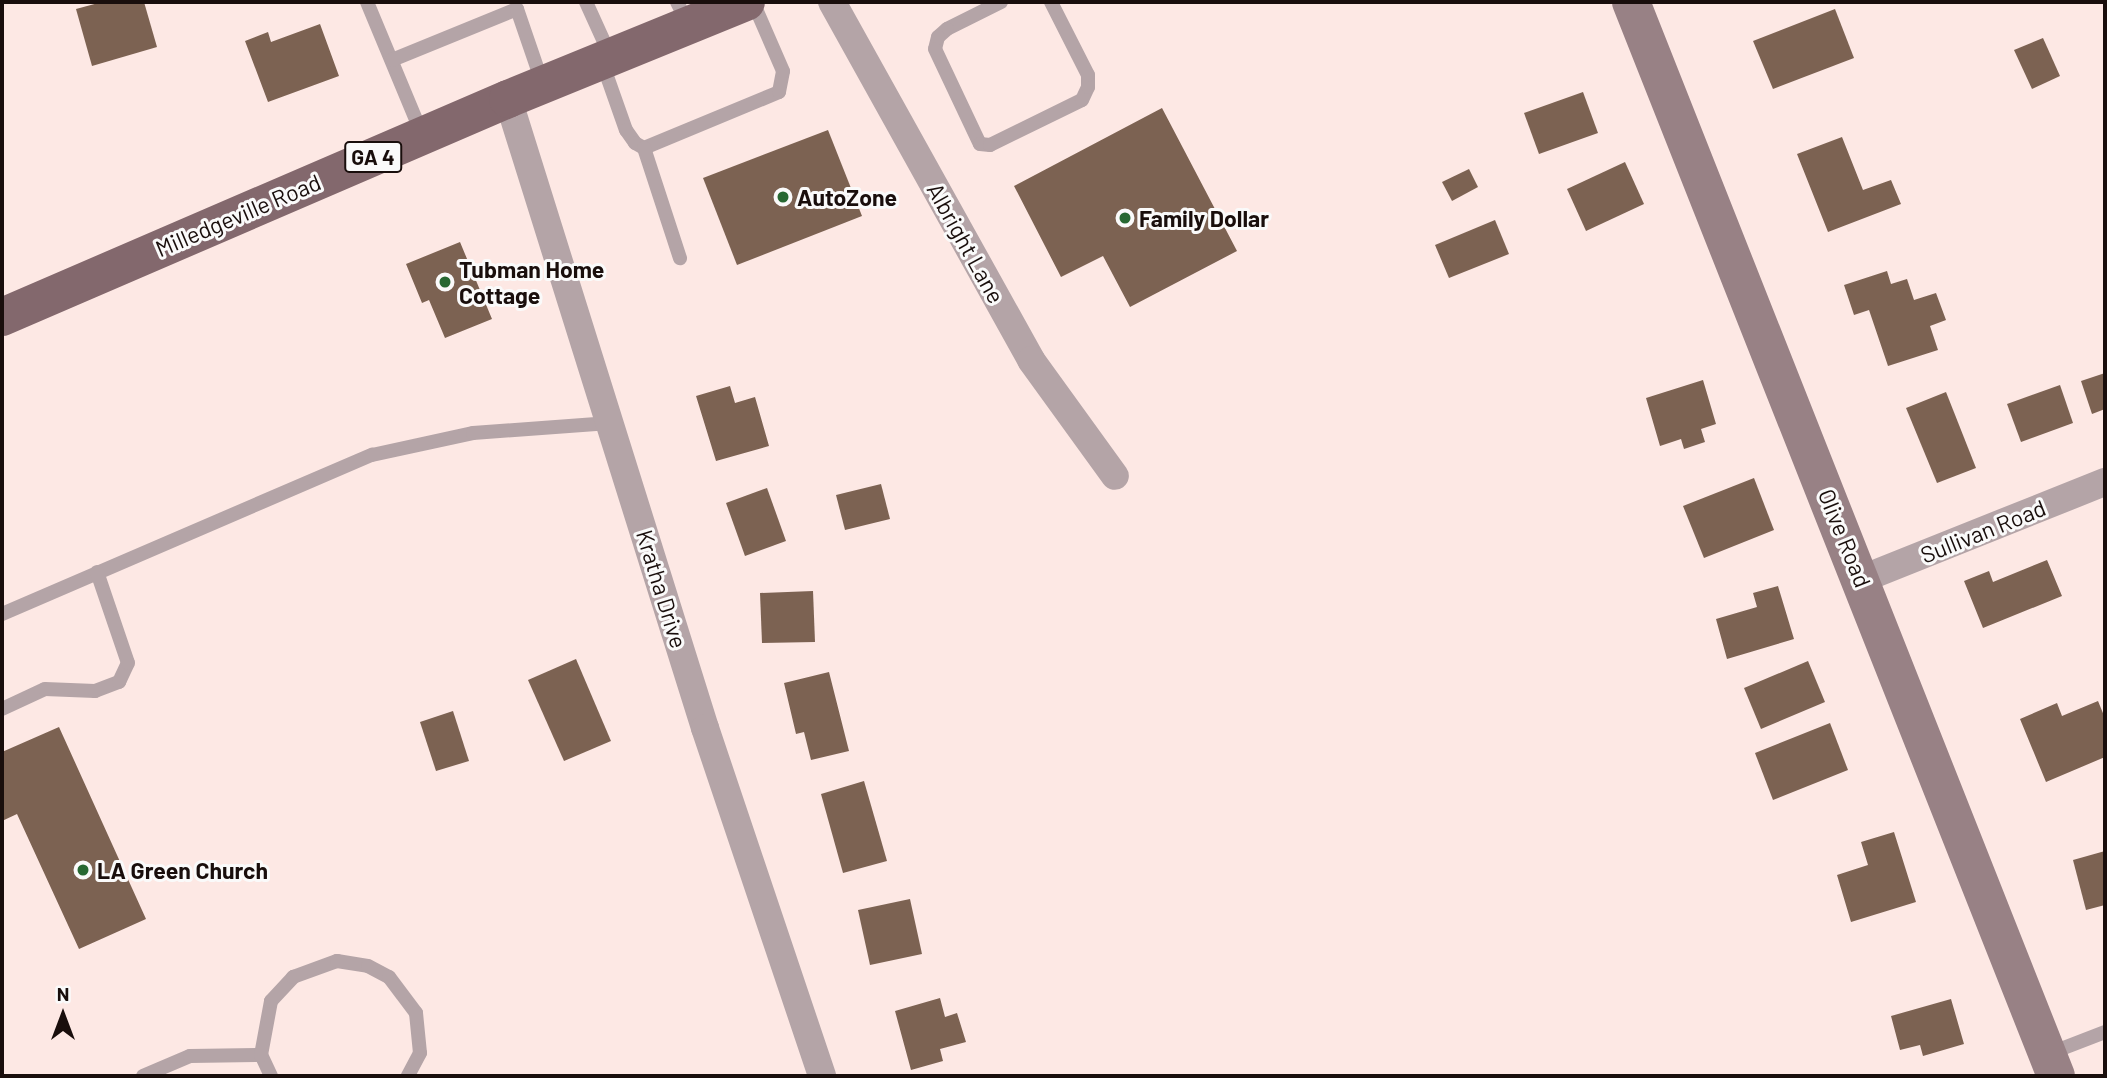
<!DOCTYPE html>
<html>
<head>
<meta charset="utf-8">
<style>
  body { margin:0 }
  #map { position:relative; width:2107px; height:1078px; overflow:hidden; background:#fde8e4; font-family:Barlow,sans-serif }
  div>[style] { position:absolute }
  [style*='--x'] { left:calc(var(--x)*1px); top:calc(var(--y)*1px); width:calc(var(--w)*1px); rotate:calc(var(--a)*1deg) }
  .building>* { inset:0; background:#7c6252 }
  .lane>* { height:14px; margin:-7px; padding:0 7px; transform-origin:7px; border-radius:7px; background:#b4a4a7 }
  .street>* { height:28px; margin:-14px; padding:0 14px; transform-origin:14px; border-radius:14px; background:#b4a4a7 }
  .secondary>* { height:38px; margin:-19px; padding:0 19px; transform-origin:19px; border-radius:19px; background:#988185 }
  .primary>* { height:38px; margin:-19px; padding:0 19px; transform-origin:19px; border-radius:19px; background:#83686d }
  .dots>* { width:19px; height:19px; translate:-50% -50%; box-sizing:border-box; border:4px solid #fafafa; border-radius:50% }
  span { translate:-50% -50%; white-space:nowrap; text-align:center; line-height:1.15; -webkit-text-stroke:6px #fafafa; paint-order:stroke }
  .shield-label span { padding:2px 5px; background:#fafafa; border:2px solid; border-radius:5px; -webkit-text-stroke-width:0 }
  .shield-label { font-size:21px; color:#190e0c; font-weight:700 }
  .poi-label { font-size:23px; color:#190e0c; font-weight:700 }
  .left { translate:0 -50%; text-align:left }
  .street-label { font-size:23px; color:#190e0c }
  .frame { position:absolute; inset:0; border:4px solid #190e0c; pointer-events:none }
  .north { position:absolute; left:28px; top:980px; width:70px; height:70px; -webkit-text-stroke:5px #fafafa; paint-order:stroke; rotate:0deg; font-size:19px; font-weight:700; line-height:28px; text-align:center; color:#190e0c }
  .north::after { content:''; display:block; margin:auto; width:24px; height:32px; background:#190e0c; clip-path:polygon(50% 0,100% 100%,50% 72%,0 100%) }
</style>
</head>
<body>
<div id="map">
  <div class="building">
    <div style="clip-path:polygon(102px 2px,144px 2px,157px 47px,92px 66px,76px 9px)"></div>
    <div style="clip-path:polygon(1835px 9px,1854px 58px,1773px 89px,1753px 41px)"></div>
    <div style="clip-path:polygon(320px 24px,339px 76px,268px 102px,245px 41px,268px 32px,271px 42px)"></div>
    <div style="clip-path:polygon(2043px 38px,2060px 76px,2032px 89px,2014px 50px)"></div>
    <div style="clip-path:polygon(1583px 92px,1598px 133px,1539px 154px,1524px 113px)"></div>
    <div style="clip-path:polygon(1162px 108px,1237px 251px,1130px 307px,1103px 256px,1061px 277px,1014px 186px)"></div>
    <div style="clip-path:polygon(828px 130px,862px 216px,737px 265px,703px 178px)"></div>
    <div style="clip-path:polygon(1842px 137px,1863px 190px,1891px 180px,1901px 204px,1828px 232px,1797px 154px)"></div>
    <div style="clip-path:polygon(1625px 162px,1644px 204px,1586px 231px,1567px 189px)"></div>
    <div style="clip-path:polygon(1469px 169px,1478px 187px,1452px 201px,1442px 182px)"></div>
    <div style="clip-path:polygon(1495px 220px,1509px 254px,1449px 278px,1435px 245px)"></div>
    <div style="clip-path:polygon(460px 242px,492px 319px,445px 338px,429px 300px,422px 303px,406px 264px)"></div>
    <div style="clip-path:polygon(1887px 271px,1891px 284px,1907px 279px,1914px 300px,1936px 293px,1946px 320px,1930px 326px,1938px 350px,1888px 366px,1869px 310px,1854px 315px,1844px 285px)"></div>
    <div style="clip-path:polygon(2105px 373px,2105px 409px,2092px 414px,2081px 381px)"></div>
    <div style="clip-path:polygon(1703px 380px,1716px 424px,1701px 429px,1705px 442px,1684px 449px,1681px 439px,1660px 446px,1646px 398px)"></div>
    <div style="clip-path:polygon(2060px 385px,2073px 423px,2021px 442px,2007px 404px)"></div>
    <div style="clip-path:polygon(730px 386px,735px 403px,755px 397px,769px 446px,716px 461px,696px 396px)"></div>
    <div style="clip-path:polygon(1946px 392px,1976px 468px,1937px 483px,1906px 408px)"></div>
    <div style="clip-path:polygon(1754px 478px,1774px 530px,1704px 558px,1683px 506px)"></div>
    <div style="clip-path:polygon(881px 484px,890px 519px,845px 530px,836px 495px)"></div>
    <div style="clip-path:polygon(767px 488px,786px 541px,745px 556px,726px 503px)"></div>
    <div style="clip-path:polygon(2047px 560px,2062px 596px,1983px 628px,1964px 581px,1989px 571px,1993px 582px)"></div>
    <div style="clip-path:polygon(1778px 586px,1794px 639px,1727px 659px,1716px 619px,1757px 607px,1753px 593px)"></div>
    <div style="clip-path:polygon(813px 591px,815px 642px,762px 643px,760px 593px)"></div>
    <div style="clip-path:polygon(576px 659px,611px 741px,564px 761px,528px 680px)"></div>
    <div style="clip-path:polygon(1808px 661px,1825px 702px,1761px 729px,1744px 688px)"></div>
    <div style="clip-path:polygon(829px 672px,849px 751px,811px 760px,804px 732px,796px 734px,784px 683px)"></div>
    <div style="clip-path:polygon(2098px 701px,2105px 718px,2105px 757px,2046px 782px,2020px 719px,2057px 703px,2062px 716px)"></div>
    <div style="clip-path:polygon(453px 711px,469px 761px,436px 771px,420px 722px)"></div>
    <div style="clip-path:polygon(1830px 723px,1848px 770px,1773px 800px,1755px 753px)"></div>
    <div style="clip-path:polygon(59px 727px,146px 919px,79px 949px,17px 814px,2px 821px,2px 752px)"></div>
    <div style="clip-path:polygon(864px 781px,887px 861px,843px 873px,821px 794px)"></div>
    <div style="clip-path:polygon(1894px 832px,1916px 902px,1851px 922px,1837px 875px,1868px 865px,1861px 842px)"></div>
    <div style="clip-path:polygon(2105px 851px,2105px 905px,2086px 910px,2073px 860px)"></div>
    <div style="clip-path:polygon(910px 899px,922px 954px,870px 965px,858px 910px)"></div>
    <div style="clip-path:polygon(940px 998px,945px 1017px,957px 1013px,966px 1042px,940px 1049px,943px 1061px,911px 1070px,895px 1011px)"></div>
    <div style="clip-path:polygon(1951px 999px,1964px 1044px,1923px 1056px,1920px 1045px,1900px 1050px,1891px 1016px)"></div>
  </div>
  <div class="lane">
    <div style="--x:367;--y:2;--w:143;--a:67.4"></div>
    <div style="--x:586;--y:2;--w:58;--a:65.6"></div>
    <div style="--x:677;--y:2;--w:25;--a:63"></div>
    <div style="--x:1001;--y:2;--w:60;--a:153.4"></div>
    <div style="--x:947;--y:29;--w:12;--a:138"></div>
    <div style="--x:938;--y:37;--w:12;--a:104"></div>
    <div style="--x:935;--y:49;--w:105;--a:64.7"></div>
    <div style="--x:980;--y:144;--w:10;--a:6"></div>
    <div style="--x:990;--y:145;--w:102;--a:-26.1"></div>
    <div style="--x:1082;--y:100;--w:14;--a:-65"></div>
    <div style="--x:1088;--y:87;--w:12;--a:-90"></div>
    <div style="--x:1088;--y:75;--w:82;--a:-116.9"></div>
    <div style="--x:392;--y:60;--w:135;--a:-22.2"></div>
    <div style="--x:517;--y:9;--w:77;--a:71.1"></div>
    <div style="--x:602;--y:62;--w:72;--a:70.6"></div>
    <div style="--x:626;--y:130;--w:16;--a:55"></div>
    <div style="--x:635;--y:143;--w:10;--a:29"></div>
    <div style="--x:644;--y:148;--w:146;--a:-22.5"></div>
    <div style="--x:779;--y:92;--w:21;--a:-79"></div>
    <div style="--x:783;--y:71;--w:75;--a:-113.5"></div>
    <div style="--x:644;--y:148;--w:116;--a:71.9"></div>
    <div style="--x:2;--y:614;--w:403;--a:-23.3"></div>
    <div style="--x:372;--y:455;--w:103;--a:-12.3"></div>
    <div style="--x:473;--y:433;--w:137;--a:-4.2"></div>
    <div style="--x:2;--y:709;--w:47;--a:-24.9"></div>
    <div style="--x:45;--y:689;--w:50;--a:2.3"></div>
    <div style="--x:95;--y:691;--w:26;--a:-21"></div>
    <div style="--x:119;--y:682;--w:21;--a:-65"></div>
    <div style="--x:128;--y:663;--w:96;--a:-108.8"></div>
    <div style="--x:2048;--y:1054;--w:61;--a:-21.1"></div>
    <div style="--x:143;--y:1076;--w:51;--a:-23.1"></div>
    <div style="--x:190;--y:1056;--w:71;--a:-0.8"></div>
    <div style="--x:271;--y:1076;--w:23;--a:-115"></div>
    <div style="--x:261;--y:1055;--w:55;--a:-79.5"></div>
    <div style="--x:271;--y:1001;--w:33;--a:-47"></div>
    <div style="--x:293;--y:977;--w:47;--a:-20"></div>
    <div style="--x:337;--y:961;--w:31;--a:9"></div>
    <div style="--x:368;--y:966;--w:24;--a:28"></div>
    <div style="--x:389;--y:977;--w:45;--a:53.1"></div>
    <div style="--x:416;--y:1013;--w:40;--a:84.3"></div>
    <div style="--x:420;--y:1053;--w:26;--a:118"></div>
  </div>
  <div class="street">
    <div style="--x:832;--y:2;--w:410;--a:60.9"></div>
    <div style="--x:1031;--y:360;--w:143;--a:54.1"></div>
    <div style="--x:508;--y:99;--w:659;--a:72.61"></div>
    <div style="--x:705;--y:728;--w:367;--a:71.4"></div>
    <div style="--x:1862;--y:579;--w:262;--a:-21.8"></div>
  </div>
  <div class="secondary">
    <div style="--x:1631;--y:2;--w:1155;--a:68.41"></div>
  </div>
  <div class="primary">
    <div style="--x:2;--y:317;--w:551;--a:-23.31"></div>
    <div style="--x:508;--y:99;--w:257;--a:-22.2"></div>
  </div>
  <div class="dots">
    <div style="left:783px;top:197px;background:#276832"></div>
    <div style="left:1125px;top:218px;background:#276832"></div>
    <div style="left:445px;top:282px;background:#276832"></div>
    <div style="left:83px;top:870px;background:#276832"></div>
  </div>
  <div class="shield-label">
    <span style="left:373px;top:157px">GA 4</span>
  </div>
  <div class="poi-label">
    <span class="left" style="left:797px;top:197px">AutoZone</span>
    <span class="left" style="left:1139px;top:218px">Family Dollar</span>
    <span class="left" style="left:459px;top:282px">Tubman Home<br>Cottage</span>
    <span class="left" style="left:97px;top:870px">LA Green Church</span>
  </div>
  <div class="street-label">
    <span style="left:238px;top:215px;rotate:-23deg">Milledgeville Road</span>
    <span style="left:966px;top:243px;rotate:61deg">Albright Lane</span>
    <span style="left:1983px;top:531px;rotate:-22deg">Sullivan Road</span>
    <span style="left:1845px;top:538px;rotate:68deg">Olive Road</span>
    <span style="left:662px;top:589px;rotate:73deg">Kratha Drive</span>
  </div>
  <div class="frame"></div>
  <div class="north">N</div>
</div>
</body>
</html>
